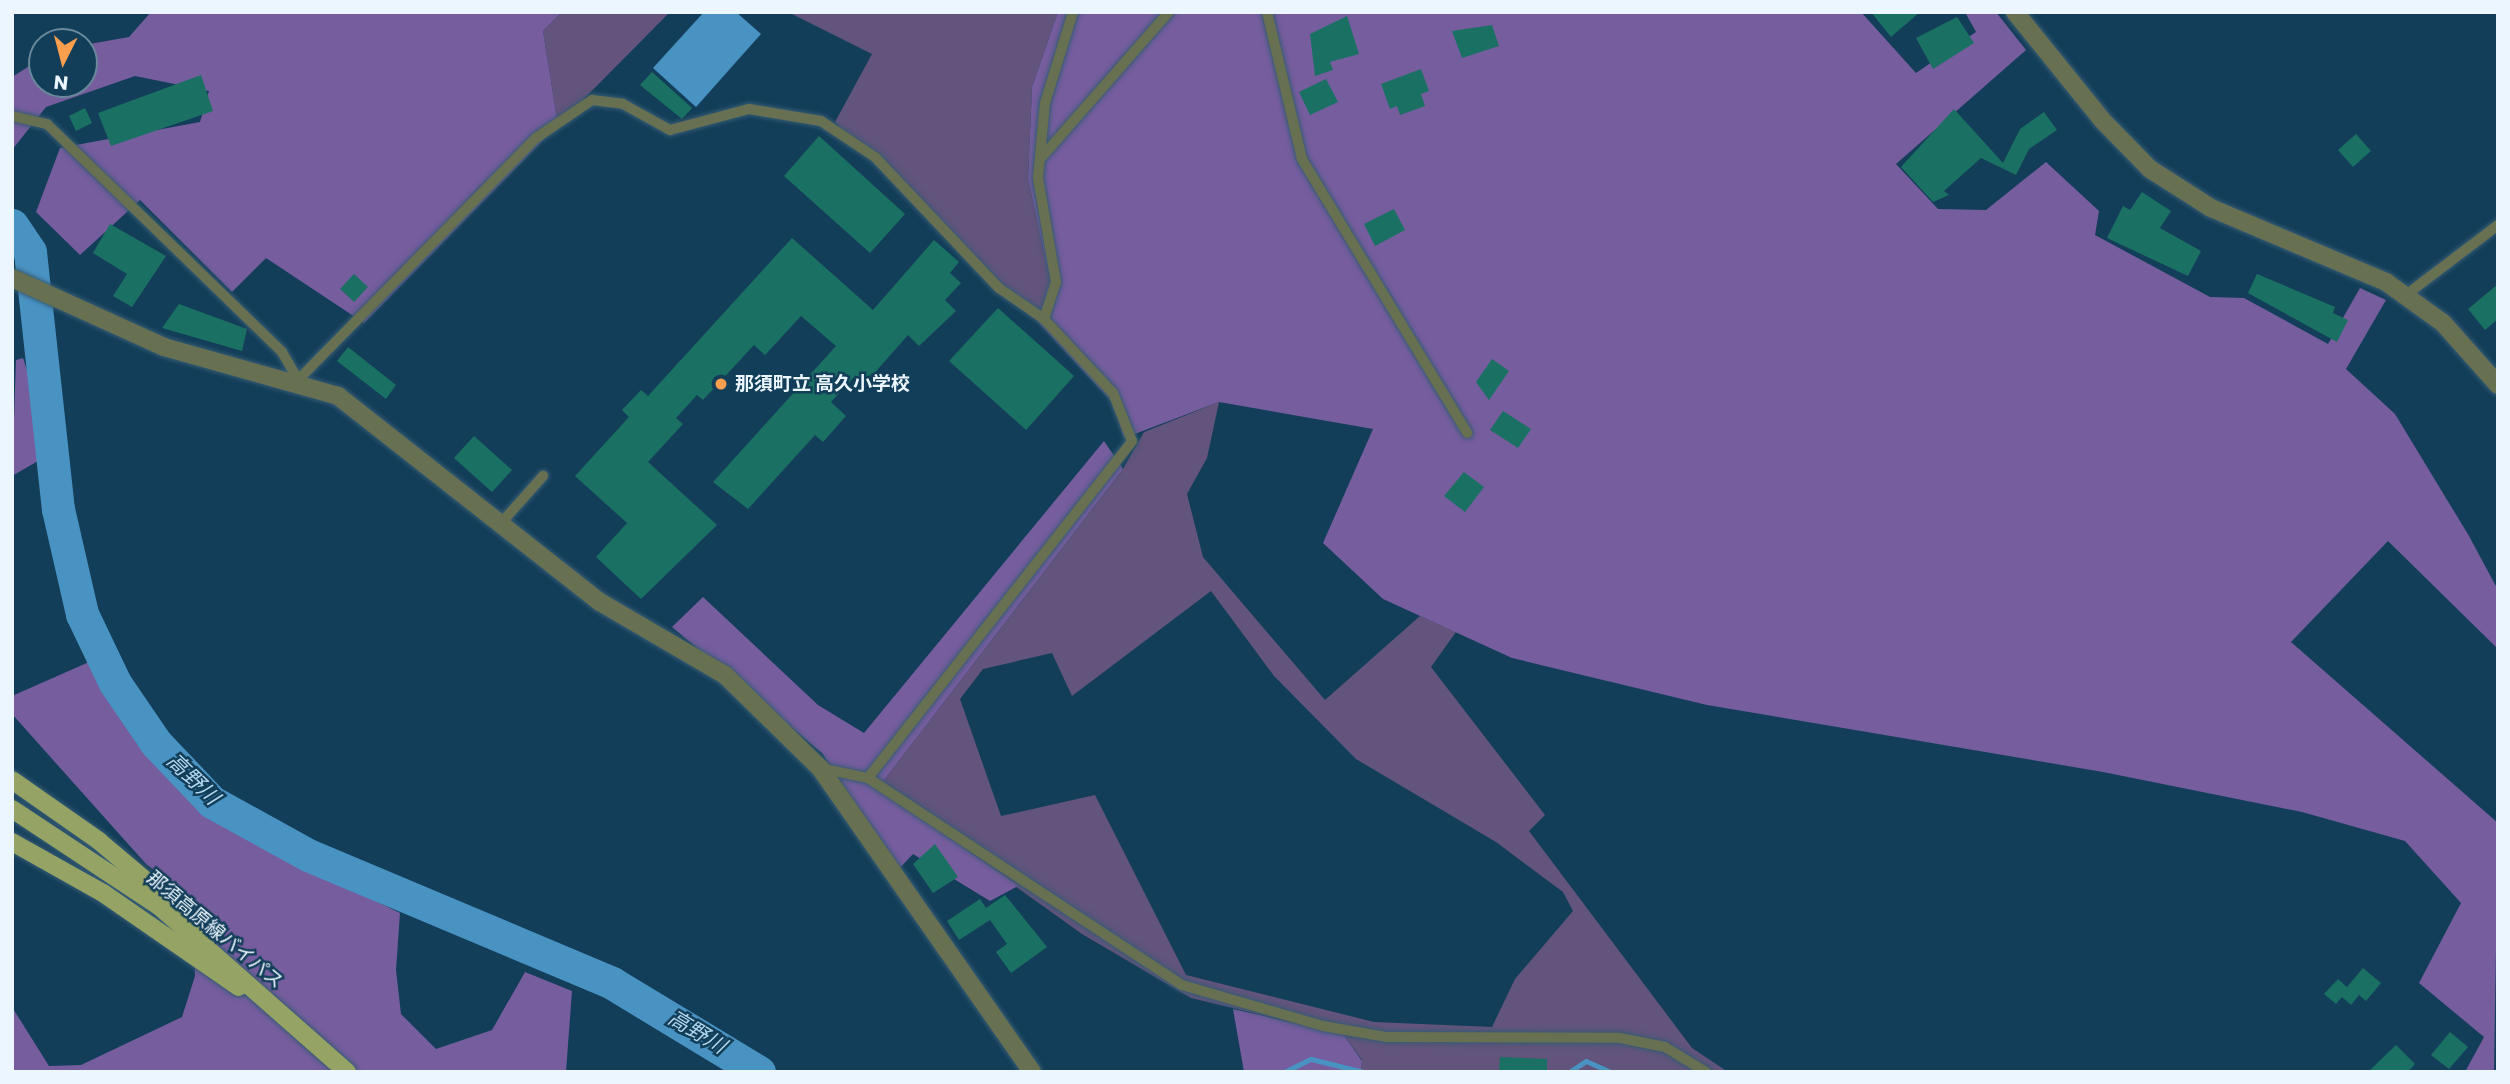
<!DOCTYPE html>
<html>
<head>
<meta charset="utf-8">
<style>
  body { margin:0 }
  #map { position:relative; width:2510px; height:1084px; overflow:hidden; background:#133e59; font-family:Poppins,"Noto Sans JP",sans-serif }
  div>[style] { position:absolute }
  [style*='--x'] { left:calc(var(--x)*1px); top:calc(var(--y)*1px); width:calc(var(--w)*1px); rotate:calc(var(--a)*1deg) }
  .green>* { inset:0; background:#62547c }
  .forest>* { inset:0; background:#755d9e }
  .water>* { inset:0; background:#4993c3 }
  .stream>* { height:5px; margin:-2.5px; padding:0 2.5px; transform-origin:2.5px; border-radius:2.5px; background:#4993c3 }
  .river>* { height:33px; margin:-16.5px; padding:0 16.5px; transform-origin:16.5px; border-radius:16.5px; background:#4993c3 }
  .building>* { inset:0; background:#1a7163 }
  .roads { filter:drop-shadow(0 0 2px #365b73) drop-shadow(0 0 2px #365b73) }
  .service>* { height:10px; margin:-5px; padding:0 5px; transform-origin:5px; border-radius:5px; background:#687052 }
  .minor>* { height:18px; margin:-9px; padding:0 9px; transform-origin:9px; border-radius:9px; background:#687052 }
  .tertiary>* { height:18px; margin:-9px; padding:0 9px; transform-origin:9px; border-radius:9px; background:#687052 }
  .primary>* { height:18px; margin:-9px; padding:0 9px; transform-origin:9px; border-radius:9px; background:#95a465 }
  .dots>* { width:19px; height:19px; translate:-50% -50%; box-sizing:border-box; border:4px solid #133e59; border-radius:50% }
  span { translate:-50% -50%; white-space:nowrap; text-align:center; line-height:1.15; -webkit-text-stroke:5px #133e59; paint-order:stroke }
  .poi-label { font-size:19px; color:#ebf6fe; font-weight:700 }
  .left { translate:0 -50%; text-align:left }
  .street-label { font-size:19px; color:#ebf6fe }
  .water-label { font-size:21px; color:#b1d6f0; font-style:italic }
  .frame { position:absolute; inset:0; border:14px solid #ebf6fe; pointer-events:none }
  .north { position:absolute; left:28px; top:28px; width:70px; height:70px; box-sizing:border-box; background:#133e59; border:2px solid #69889b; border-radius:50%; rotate:186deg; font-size:19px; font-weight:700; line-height:28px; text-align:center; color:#ebf6fe }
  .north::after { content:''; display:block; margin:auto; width:24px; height:32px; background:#fa9f4e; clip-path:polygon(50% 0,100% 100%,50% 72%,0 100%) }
</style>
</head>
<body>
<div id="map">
  <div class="green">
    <div style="clip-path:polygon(562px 12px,670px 12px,558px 125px,543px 31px)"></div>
    <div style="clip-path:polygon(788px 12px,1058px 12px,1032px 87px,1028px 179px,1050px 281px,1037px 321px,997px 292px,835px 122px,872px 54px)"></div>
    <div style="clip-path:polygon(evenodd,1219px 402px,1207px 458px,1187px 494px,1203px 557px,1325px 700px,1420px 616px,1456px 632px,1431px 667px,1545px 815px,1529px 831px,1692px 1048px,1728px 1072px,1361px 1072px,1362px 1060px,1343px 1034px,1191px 998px,1082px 934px,878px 788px,1123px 469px,1144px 432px,1219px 402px,1211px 591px,1274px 676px,1356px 759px,1496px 842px,1563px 892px,1573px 911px,1515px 979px,1492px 1027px,1374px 1022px,1186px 975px,1095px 795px,1001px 816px,960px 699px,983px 669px,1052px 653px,1072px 696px,1211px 591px)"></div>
  </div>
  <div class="forest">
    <div style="clip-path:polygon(151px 12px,562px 12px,543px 31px,558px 125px,364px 323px,266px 258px,232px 292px,140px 200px,80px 255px,36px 212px,60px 148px,200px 122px,209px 91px,135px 76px,46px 107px,12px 150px,12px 77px,42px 58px,42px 84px,84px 84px,84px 45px,129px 37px)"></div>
    <div style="clip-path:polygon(1058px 12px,1861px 12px,1916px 73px,1976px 32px,1965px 12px,1996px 12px,2026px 50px,1896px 164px,1938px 209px,1986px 210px,2046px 162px,2099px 211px,2095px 235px,2210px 297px,2244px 298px,2328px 344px,2360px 288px,2386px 300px,2346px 369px,2395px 414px,2469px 536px,2498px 590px,2498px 649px,2388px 541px,2291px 642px,2498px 823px,2494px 1072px,2465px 1072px,2484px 1037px,2419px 983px,2461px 903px,2405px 841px,2302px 812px,2103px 772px,1707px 705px,1512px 658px,1383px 599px,1323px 543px,1373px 429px,1219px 402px,1124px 438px,1112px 402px,1037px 321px,1050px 281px,1028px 179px,1032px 87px)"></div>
    <div style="clip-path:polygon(23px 358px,37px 400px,38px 461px,12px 476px,16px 360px)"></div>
    <div style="clip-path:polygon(1104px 441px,1123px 469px,878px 788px,1018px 886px,990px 901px,913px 854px,898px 870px,822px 753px,672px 627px,703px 597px,818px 705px,864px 733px)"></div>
    <div style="clip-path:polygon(89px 662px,137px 744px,185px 794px,234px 832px,400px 913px,396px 970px,401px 1014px,436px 1049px,492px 1030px,525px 972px,572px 991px,566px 1072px,12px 1072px,12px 1007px,49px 1066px,81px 1065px,182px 1017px,195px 976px,193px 901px,146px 864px,12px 714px,12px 696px)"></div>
    <div style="clip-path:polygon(1233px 1009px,1343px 1034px,1362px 1061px,1361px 1072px,1244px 1072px)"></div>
  </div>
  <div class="water">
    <div style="clip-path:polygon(704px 12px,736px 12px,761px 34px,696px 107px,653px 68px)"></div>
  </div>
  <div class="stream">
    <div style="--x:1284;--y:1072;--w:30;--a:-26"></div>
    <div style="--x:1311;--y:1059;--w:55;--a:13.8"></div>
    <div style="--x:1569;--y:1072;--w:20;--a:-33"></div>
    <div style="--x:1586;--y:1061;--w:27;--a:24"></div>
  </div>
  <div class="river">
    <div style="--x:12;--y:225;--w:32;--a:56"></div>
    <div style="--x:30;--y:252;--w:259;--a:83.8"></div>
    <div style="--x:58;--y:509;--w:108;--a:77.1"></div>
    <div style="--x:82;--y:614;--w:76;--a:64.4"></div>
    <div style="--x:115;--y:683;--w:73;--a:55.7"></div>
    <div style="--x:156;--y:743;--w:81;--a:46.5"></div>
    <div style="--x:212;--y:802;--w:110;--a:28.9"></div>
    <div style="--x:308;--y:855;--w:330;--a:22.8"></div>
    <div style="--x:612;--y:983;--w:172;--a:31.2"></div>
  </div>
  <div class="building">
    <div style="clip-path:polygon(1871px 12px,1920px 12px,1891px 37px)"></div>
    <div style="clip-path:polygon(1347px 16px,1359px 54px,1330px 62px,1333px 70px,1315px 76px,1310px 34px)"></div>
    <div style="clip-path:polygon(1957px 17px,1974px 43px,1933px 69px,1916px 38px)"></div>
    <div style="clip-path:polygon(1492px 25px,1499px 46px,1462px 58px,1452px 31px)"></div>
    <div style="clip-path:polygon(1421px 69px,1429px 91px,1421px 94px,1425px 106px,1400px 115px,1397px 106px,1390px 109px,1381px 84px)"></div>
    <div style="clip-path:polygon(652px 72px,692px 108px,682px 119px,640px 85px)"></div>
    <div style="clip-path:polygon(201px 75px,213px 111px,111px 146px,98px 113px)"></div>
    <div style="clip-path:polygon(1326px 79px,1338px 102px,1310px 115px,1299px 92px)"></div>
    <div style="clip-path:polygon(85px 108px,92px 123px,76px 131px,69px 116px)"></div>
    <div style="clip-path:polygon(1954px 109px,2003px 163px,2020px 129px,2044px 112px,2057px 130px,2029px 149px,2016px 175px,1981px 158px,1944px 191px,1949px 195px,1933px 202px,1901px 167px)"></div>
    <div style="clip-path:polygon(2356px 134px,2371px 151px,2353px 167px,2338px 150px)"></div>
    <div style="clip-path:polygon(819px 136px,905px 214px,870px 253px,784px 176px)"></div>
    <div style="clip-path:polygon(2142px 192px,2171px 211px,2160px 228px,2201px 251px,2188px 276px,2107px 238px,2123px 206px,2130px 210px)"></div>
    <div style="clip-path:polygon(1394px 209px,1405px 230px,1375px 246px,1364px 224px)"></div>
    <div style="clip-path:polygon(110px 224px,166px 256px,132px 307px,113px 296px,127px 274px,93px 253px)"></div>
    <div style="clip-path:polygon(792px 238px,873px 310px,934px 240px,959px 262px,950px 273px,961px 283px,945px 300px,956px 311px,919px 346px,908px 335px,863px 386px,854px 377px,831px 402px,846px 416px,823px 442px,815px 435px,748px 509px,713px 482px,836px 346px,801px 316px,765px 355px,754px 345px,703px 400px,697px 395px,676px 418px,683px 424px,648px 462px,717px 525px,641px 599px,596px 557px,627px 523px,575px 476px,629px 417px,622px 410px,641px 390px,648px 396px)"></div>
    <div style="clip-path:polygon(354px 274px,368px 287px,354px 302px,340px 289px)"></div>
    <div style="clip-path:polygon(2257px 274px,2335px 307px,2333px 313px,2348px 320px,2337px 342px,2248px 293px)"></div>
    <div style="clip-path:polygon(2498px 284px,2498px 319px,2485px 330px,2468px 309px)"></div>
    <div style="clip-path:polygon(179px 304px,247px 329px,242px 351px,162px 328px)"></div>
    <div style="clip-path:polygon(998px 308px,1074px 376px,1026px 430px,949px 361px)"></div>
    <div style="clip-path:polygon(348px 347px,396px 385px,386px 399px,337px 361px)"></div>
    <div style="clip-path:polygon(1492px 359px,1509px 371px,1489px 400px,1476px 382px)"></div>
    <div style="clip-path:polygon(1503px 411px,1531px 429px,1518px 448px,1490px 430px)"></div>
    <div style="clip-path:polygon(474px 436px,512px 470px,492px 492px,454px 458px)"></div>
    <div style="clip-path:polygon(1464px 472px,1484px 487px,1465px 512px,1444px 496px)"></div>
    <div style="clip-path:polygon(935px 844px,958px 877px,933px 893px,913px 864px)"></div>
    <div style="clip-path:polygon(1005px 895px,1047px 947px,1011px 973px,996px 952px,1007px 944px,990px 920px,959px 940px,947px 921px,980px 899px,986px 908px)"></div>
    <div style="clip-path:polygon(2363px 968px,2381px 983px,2366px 1001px,2359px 995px,2351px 1005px,2342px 997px,2336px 1004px,2324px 994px,2338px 979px,2347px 987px)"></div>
    <div style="clip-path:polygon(2450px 1032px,2468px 1047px,2449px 1069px,2431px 1055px)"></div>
    <div style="clip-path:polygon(2396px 1045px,2415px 1064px,2408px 1072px,2368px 1072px)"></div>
    <div style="clip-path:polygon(1500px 1057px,1547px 1059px,1547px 1072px,1499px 1072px)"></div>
  </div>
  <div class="roads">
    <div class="service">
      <div style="--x:1267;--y:12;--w:151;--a:76.6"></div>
      <div style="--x:1302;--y:159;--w:320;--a:58.9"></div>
      <div style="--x:12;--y:116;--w:36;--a:13"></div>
      <div style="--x:47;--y:124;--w:327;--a:44.1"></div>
      <div style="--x:282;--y:352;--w:32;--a:60"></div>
      <div style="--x:298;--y:380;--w:339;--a:-45.5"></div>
      <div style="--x:536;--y:138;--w:68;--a:-34.2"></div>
      <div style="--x:592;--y:100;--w:31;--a:7"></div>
      <div style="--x:623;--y:104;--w:54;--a:29"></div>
      <div style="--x:670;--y:130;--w:82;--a:-14.9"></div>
      <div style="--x:749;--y:109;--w:73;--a:9.5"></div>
      <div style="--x:821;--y:121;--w:65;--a:33.7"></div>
      <div style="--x:875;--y:157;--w:180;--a:46.6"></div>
      <div style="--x:999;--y:288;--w:55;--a:34.6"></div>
      <div style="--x:1041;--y:158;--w:194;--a:-48.8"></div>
      <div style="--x:2406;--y:295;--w:116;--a:-37.3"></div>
      <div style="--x:502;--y:522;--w:62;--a:-48.3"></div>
      <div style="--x:820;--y:768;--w:49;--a:11.8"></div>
      <div style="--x:868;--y:778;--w:376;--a:33.4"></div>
      <div style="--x:1182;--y:985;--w:147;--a:16.2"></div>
      <div style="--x:1323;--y:1026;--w:65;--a:9.8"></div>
      <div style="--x:1387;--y:1037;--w:233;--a:0.2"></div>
      <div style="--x:1620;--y:1038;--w:46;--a:11.3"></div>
      <div style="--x:1665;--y:1047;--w:48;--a:31.4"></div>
      <div style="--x:868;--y:778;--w:428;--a:-51.9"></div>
      <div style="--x:1132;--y:441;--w:52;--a:-111.6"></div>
      <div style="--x:1113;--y:393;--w:101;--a:-133"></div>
      <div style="--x:1044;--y:319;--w:39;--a:-72"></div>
      <div style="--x:1056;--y:282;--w:106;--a:-99.8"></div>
      <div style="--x:1038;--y:178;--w:75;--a:-84.7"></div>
      <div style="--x:1045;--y:103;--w:95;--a:-72.9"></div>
    </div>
    <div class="minor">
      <div style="--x:12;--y:278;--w:167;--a:24.4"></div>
      <div style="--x:164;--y:347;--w:181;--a:15.7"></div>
      <div style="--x:338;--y:396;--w:333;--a:38.2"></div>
      <div style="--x:600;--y:602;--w:145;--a:30.3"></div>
      <div style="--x:725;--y:675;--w:133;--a:44.4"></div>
      <div style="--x:820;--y:768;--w:371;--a:55.1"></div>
    </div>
    <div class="tertiary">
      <div style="--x:2015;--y:12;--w:139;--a:51.1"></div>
      <div style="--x:2102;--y:120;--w:69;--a:45.6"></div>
      <div style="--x:2150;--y:169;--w:72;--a:32.6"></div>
      <div style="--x:2211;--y:208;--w:190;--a:22.9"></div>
      <div style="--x:2386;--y:282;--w:70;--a:35.7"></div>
      <div style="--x:2443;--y:323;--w:83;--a:48.4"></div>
    </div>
    <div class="primary">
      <div style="--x:12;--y:780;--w:106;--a:35"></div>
      <div style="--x:99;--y:841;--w:135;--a:40.2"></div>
      <div style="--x:12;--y:809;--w:178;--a:33.5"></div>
      <div style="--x:160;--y:907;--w:249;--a:41.4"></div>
      <div style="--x:12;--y:842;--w:104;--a:29.3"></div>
      <div style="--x:103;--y:893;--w:165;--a:34.7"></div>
    </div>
  </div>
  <div class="dots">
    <div style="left:721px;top:384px;background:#fa9f4e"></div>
  </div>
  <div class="poi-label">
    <span class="left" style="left:735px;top:384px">那須町立 高久小学校</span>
  </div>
  <div class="street-label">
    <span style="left:215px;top:930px;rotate:40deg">那須高原線バイパス</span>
  </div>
  <div class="water-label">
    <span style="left:193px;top:779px;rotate:44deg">高野川</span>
    <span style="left:697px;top:1032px;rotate:31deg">高野川</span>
  </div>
  <div class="frame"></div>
  <div class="north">N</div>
</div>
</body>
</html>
